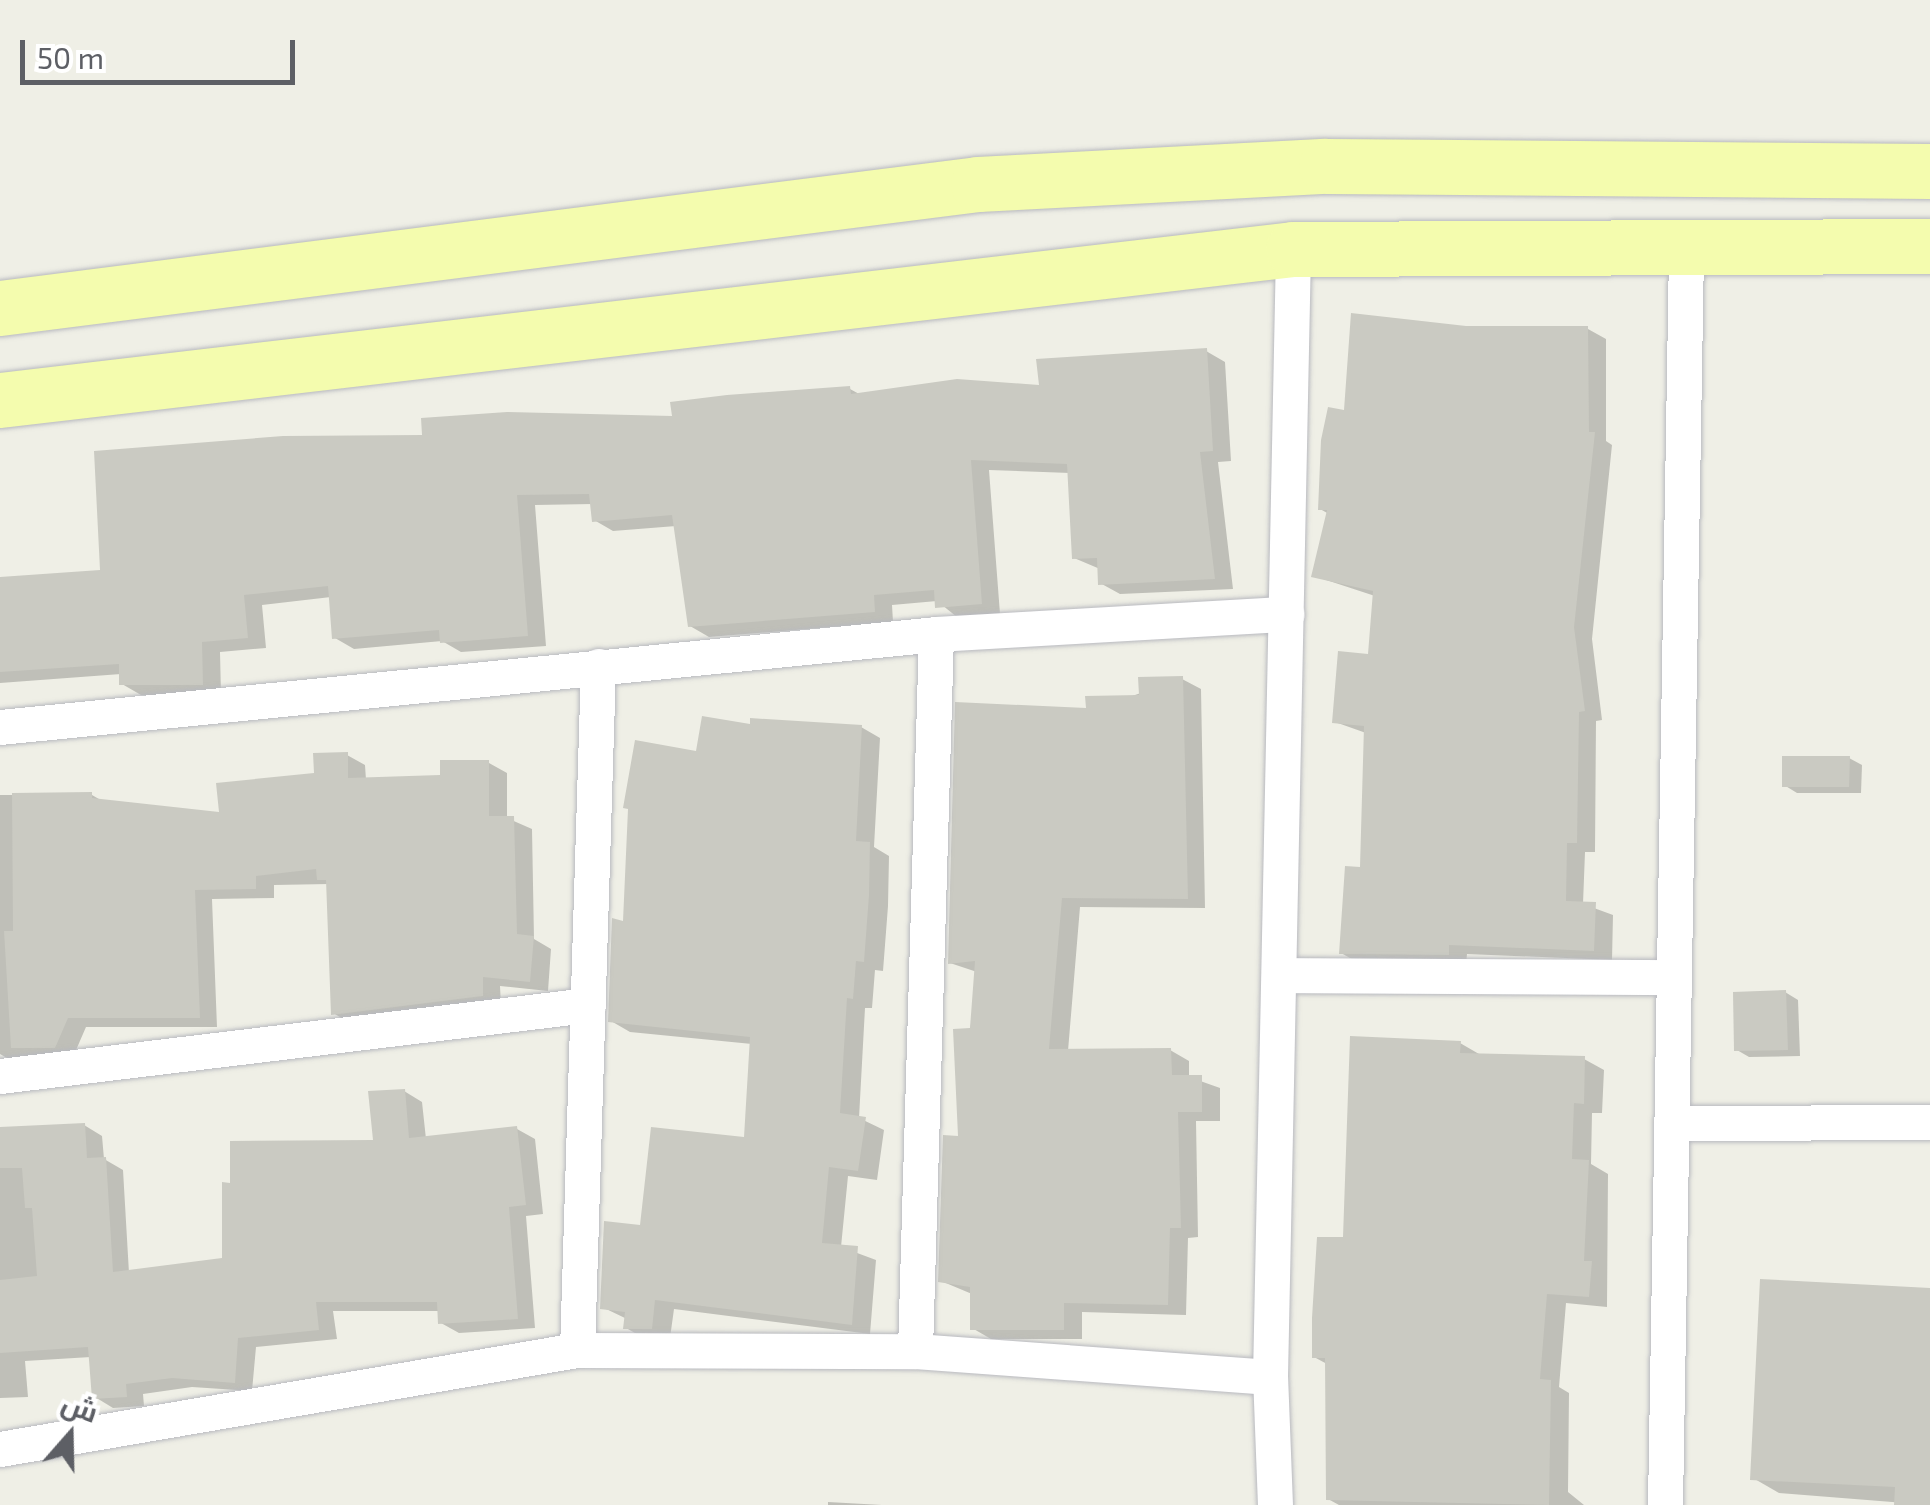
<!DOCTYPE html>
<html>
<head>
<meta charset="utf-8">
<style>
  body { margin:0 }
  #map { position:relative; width:1930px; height:1505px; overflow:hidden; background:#efefe6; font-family:"Exo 2",Cairo,sans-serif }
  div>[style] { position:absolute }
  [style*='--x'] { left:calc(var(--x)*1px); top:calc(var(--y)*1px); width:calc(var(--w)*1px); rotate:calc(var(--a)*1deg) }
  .shadow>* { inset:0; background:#0003 }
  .building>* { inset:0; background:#cacac2 }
  .roads { filter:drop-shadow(0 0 2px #b8b9bf) drop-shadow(0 0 2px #b8b9bf) }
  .street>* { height:35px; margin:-17.5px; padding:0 17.5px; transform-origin:17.5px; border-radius:17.5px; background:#fff }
  .primary>* { height:55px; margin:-27.5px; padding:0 27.5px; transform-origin:27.5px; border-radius:27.5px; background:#f4fcae }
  span { translate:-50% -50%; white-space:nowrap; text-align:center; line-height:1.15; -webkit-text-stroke:8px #fff; paint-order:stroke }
  .north { position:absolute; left:20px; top:1385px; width:100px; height:100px; -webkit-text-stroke:8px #fff; paint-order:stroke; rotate:20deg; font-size:28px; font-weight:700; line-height:40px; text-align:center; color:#5d5f65 }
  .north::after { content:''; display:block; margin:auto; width:35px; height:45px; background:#5d5f65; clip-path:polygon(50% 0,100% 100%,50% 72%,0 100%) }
  .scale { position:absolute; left:20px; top:40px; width:275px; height:45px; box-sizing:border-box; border:5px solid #5d5f65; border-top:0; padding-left:12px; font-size:30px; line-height:35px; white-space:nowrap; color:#5d5f65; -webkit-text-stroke:8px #fff; paint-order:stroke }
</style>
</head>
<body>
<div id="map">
  <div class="shadow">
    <div style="clip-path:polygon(1466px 329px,1588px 329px,1606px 339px,1606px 441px,1612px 445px,1592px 639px,1602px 720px,1596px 721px,1595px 852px,1585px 852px,1583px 904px,1613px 915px,1612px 960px,1467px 954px,1466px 964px,1359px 963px,1341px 953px,1363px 869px,1366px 733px,1335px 722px,1370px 656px,1375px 596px,1314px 576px,1329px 514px,1320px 509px,1346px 413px)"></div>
    <div style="clip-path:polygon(1206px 351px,1225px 362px,1231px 461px,1218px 462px,1233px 589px,1120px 594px,1100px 583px,1100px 569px,1074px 558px,1070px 473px,989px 470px,1000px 614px,957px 617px,937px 601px,892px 605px,893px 622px,709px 637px,690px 626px,676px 526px,613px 531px,594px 520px,593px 504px,535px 505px,546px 646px,461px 652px,442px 641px,354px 649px,335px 638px,331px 597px,262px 605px,266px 648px,220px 652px,221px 695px,141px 695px,122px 684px,121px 674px,0 683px,0 580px,102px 572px,425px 438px,675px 418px,850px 389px,861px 395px,1042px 387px)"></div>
    <div style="clip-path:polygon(1182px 679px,1201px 689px,1205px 908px,1080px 907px,1068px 1051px,1170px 1050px,1189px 1061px,1189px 1077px,1220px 1088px,1220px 1121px,1196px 1121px,1198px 1237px,1188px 1238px,1186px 1315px,1082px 1312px,1082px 1339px,991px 1339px,972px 1328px,972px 1294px,941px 1281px,977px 972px,950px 963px,1088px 711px)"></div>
    <div style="clip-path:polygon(752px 727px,861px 727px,880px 738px,874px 847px,889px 856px,888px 906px,883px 971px,875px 970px,872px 1008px,865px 1008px,859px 1118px,884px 1130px,877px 1180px,848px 1176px,841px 1247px,876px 1260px,870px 1334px,674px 1309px,670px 1338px,644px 1338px,626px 1328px,627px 1319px,602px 1307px,642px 1228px,747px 1139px,752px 1044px,630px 1032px,611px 1021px,625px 924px,698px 754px)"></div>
    <div style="clip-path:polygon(347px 755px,365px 765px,366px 780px,442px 778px,489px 763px,507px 773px,507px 818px,532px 829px,534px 939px,551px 949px,548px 991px,500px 986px,501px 1006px,352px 1024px,333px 1013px,329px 884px,274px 885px,274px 898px,212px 899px,217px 1027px,86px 1027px,73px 1057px,14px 1062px,0 1054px,0 795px,92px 795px,104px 802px,222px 815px,316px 775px)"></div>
    <div style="clip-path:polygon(1849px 758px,1862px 765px,1861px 793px,1797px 793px,1784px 785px)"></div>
    <div style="clip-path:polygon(1785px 992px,1798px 1000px,1800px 1056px,1749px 1057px,1737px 1050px)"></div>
    <div style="clip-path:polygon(1460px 1043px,1479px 1054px,1584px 1059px,1604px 1070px,1602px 1113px,1592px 1113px,1591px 1164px,1608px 1174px,1607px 1307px,1566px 1303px,1559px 1387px,1569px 1393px,1568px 1492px,1584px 1505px,1339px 1505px,1328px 1499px,1327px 1364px,1314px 1357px,1346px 1239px)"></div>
    <div style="clip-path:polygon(404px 1091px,422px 1102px,426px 1139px,517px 1129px,535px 1139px,543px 1214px,526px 1216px,535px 1328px,459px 1333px,441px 1323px,440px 1311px,333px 1311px,337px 1339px,256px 1347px,252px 1391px,192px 1387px,143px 1394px,144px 1406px,113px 1408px,95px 1397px,91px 1357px,25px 1361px,28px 1397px,0 1398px,0 1134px,84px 1125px,102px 1136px,104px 1159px,123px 1170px,129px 1273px,224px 1260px,375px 1143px)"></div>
    <div style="clip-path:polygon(1930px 1291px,1930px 1505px,1779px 1493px,1753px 1478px)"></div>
    <div style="clip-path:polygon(828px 1502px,882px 1505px,883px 1505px,828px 1505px)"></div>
  </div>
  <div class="building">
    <div style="clip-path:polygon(1351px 313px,1466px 326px,1588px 326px,1589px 432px,1595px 432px,1574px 627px,1585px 711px,1579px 712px,1577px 843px,1567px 843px,1566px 901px,1596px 902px,1594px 951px,1449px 945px,1449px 955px,1339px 954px,1345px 866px,1360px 867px,1364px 726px,1332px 723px,1338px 651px,1368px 654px,1373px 591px,1311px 577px,1327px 510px,1318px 510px,1321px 440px,1328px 407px,1344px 410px)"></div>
    <div style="clip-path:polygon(1207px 348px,1213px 451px,1200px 452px,1215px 579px,1098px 585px,1097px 558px,1072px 559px,1067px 464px,971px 460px,982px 604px,935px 608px,934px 590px,874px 595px,875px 612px,688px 627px,672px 515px,592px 522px,589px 494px,517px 495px,528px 636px,440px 643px,439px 630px,332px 639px,328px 586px,244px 595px,248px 638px,202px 642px,203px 685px,119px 685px,119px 664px,0 672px,0 577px,100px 570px,94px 451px,283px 436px,422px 435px,421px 418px,507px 412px,672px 416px,670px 402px,727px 395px,850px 386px,851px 394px,957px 379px,1039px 385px,1036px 359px)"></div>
    <div style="clip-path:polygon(1183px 676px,1188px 899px,1062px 898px,1049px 1049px,1171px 1048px,1172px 1075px,1202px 1075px,1202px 1112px,1178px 1112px,1181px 1228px,1170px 1228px,1168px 1305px,1064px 1303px,1064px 1330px,970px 1330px,970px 1287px,938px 1282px,943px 1135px,958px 1136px,953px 1029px,970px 1028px,975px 961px,948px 964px,955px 702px,1086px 708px,1085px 696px,1139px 695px,1138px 677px)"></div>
    <div style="clip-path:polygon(702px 716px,750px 724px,750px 718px,862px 725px,856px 841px,870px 842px,869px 895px,864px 962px,856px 961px,853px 999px,847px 998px,840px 1113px,866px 1117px,858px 1171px,829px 1167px,822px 1243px,858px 1246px,852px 1325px,655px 1300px,652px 1329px,623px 1329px,625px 1312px,600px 1309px,604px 1221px,640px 1225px,651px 1127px,744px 1137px,750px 1037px,608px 1022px,612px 918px,623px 921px,628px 809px,623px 808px,635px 740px,696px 751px)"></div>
    <div style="clip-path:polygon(348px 752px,348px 778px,440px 775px,440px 760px,489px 760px,489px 816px,514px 816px,517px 934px,534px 936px,530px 982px,483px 977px,483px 996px,331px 1015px,326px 880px,317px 880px,316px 869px,256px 876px,256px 889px,195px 890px,200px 1018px,68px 1018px,55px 1048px,11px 1048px,4px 931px,13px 931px,12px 793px,92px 792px,92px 798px,219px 812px,216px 783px,314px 773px,313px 753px)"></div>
    <div style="clip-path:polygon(1782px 756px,1850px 756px,1849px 787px,1782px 787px)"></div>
    <div style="clip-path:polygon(1786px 990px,1788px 1050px,1734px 1051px,1733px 992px)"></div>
    <div style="clip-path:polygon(1350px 1036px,1461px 1041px,1460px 1053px,1585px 1056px,1584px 1104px,1574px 1103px,1572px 1159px,1589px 1160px,1584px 1261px,1592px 1261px,1589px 1297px,1547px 1294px,1540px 1379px,1551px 1380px,1549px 1505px,1326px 1500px,1325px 1358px,1312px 1358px,1312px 1318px,1317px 1237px,1343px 1237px)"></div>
    <div style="clip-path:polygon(405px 1089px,409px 1138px,517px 1126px,526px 1205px,509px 1207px,518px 1319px,438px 1324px,437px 1302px,316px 1302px,319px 1330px,238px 1338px,235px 1383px,172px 1378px,126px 1384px,127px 1397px,92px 1399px,88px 1347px,0 1353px,0 1280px,37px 1276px,32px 1208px,25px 1208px,22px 1168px,0 1168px,0 1127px,85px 1123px,87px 1158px,106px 1157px,113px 1272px,222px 1258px,222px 1182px,230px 1183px,230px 1141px,373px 1140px,368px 1091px)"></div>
    <div style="clip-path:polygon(1760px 1279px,1930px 1288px,1930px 1505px,1894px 1505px,1895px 1487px,1750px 1480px)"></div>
  </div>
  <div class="roads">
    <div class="street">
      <div style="--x:936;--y:634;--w:351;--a:-3.3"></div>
      <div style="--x:0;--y:727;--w:941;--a:-5.67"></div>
      <div style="--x:936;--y:634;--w:717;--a:91.68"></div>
      <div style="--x:1279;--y:975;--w:395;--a:0.3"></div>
      <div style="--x:0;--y:1076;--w:592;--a:-6.89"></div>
      <div style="--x:1671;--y:1123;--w:259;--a:-0.2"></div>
      <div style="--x:577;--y:1350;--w:684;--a:-88.24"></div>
      <div style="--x:0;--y:1449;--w:585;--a:-9.74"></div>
      <div style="--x:577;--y:1350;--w:338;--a:0.2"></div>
      <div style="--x:915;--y:1351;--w:356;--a:4.2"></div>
      <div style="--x:1275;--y:1505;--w:128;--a:-92.2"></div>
      <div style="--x:1270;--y:1377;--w:1128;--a:-88.83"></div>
      <div style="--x:1665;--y:1505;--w:1257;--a:-89.04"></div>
    </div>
    <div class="primary">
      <div style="--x:0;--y:308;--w:986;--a:-7.23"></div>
      <div style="--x:978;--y:184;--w:348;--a:-3"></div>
      <div style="--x:1326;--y:166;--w:604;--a:0.47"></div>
      <div style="--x:0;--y:400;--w:1302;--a:-6.66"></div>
      <div style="--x:1293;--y:249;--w:637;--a:-0.27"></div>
    </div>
  </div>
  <div class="north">ش</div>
  <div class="scale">50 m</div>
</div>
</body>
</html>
